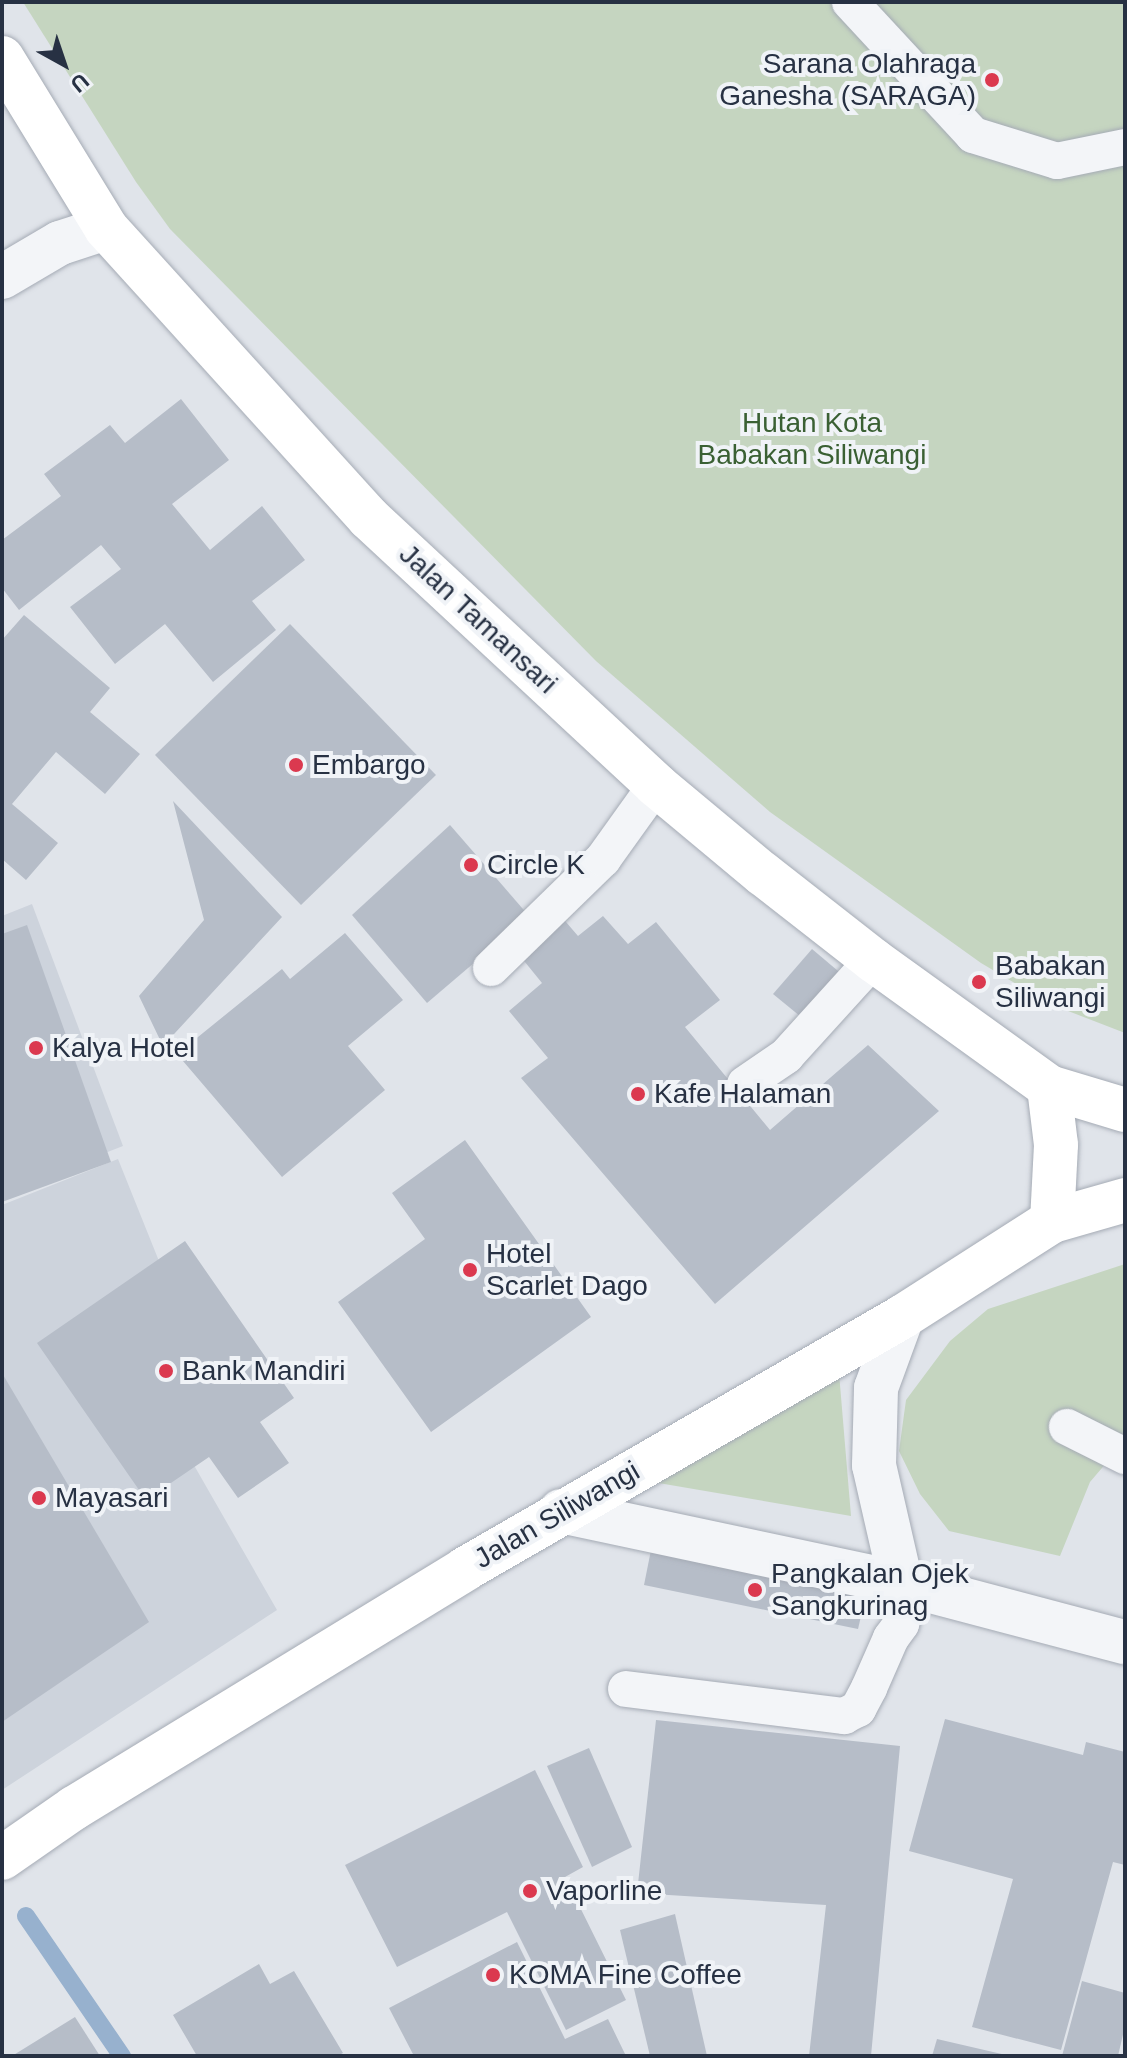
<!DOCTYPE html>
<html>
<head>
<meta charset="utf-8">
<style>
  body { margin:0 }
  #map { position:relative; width:1127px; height:2058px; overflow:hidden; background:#e0e4ea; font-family:Arial,sans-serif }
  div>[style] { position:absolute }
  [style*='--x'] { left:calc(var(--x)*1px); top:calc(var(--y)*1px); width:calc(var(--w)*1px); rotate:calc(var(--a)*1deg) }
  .built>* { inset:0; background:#cdd3dc }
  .green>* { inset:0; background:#c5d5c0 }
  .stream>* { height:18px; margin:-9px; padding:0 9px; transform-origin:9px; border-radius:9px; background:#97b1ce }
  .building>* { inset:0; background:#b6bdc8 }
  .roads { filter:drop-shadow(0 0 2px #a5abb5) drop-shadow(0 0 2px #a5abb5) }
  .service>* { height:36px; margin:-18px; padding:0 18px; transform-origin:18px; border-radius:18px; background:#f3f5f8 }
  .tertiary>* { height:44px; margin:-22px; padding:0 22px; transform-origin:22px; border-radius:22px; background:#f3f5f8 }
  .secondary>* { height:44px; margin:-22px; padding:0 22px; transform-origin:22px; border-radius:22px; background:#fff }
  .dots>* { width:22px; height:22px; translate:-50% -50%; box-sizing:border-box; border:4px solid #f0f3f7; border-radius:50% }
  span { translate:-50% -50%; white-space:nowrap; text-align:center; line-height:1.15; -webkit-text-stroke:8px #f0f3f7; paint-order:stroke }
  .poi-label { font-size:28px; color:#273143 }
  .right { translate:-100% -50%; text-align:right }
  .left { translate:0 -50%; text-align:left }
  .park-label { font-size:28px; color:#3a6033 }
  .street-label { font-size:28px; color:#273143 }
  .frame { position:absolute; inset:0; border:4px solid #273143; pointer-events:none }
  .north { position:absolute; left:24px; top:24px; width:80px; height:80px; -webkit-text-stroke:6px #f0f3f7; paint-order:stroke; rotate:140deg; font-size:22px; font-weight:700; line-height:32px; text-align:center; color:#273143 }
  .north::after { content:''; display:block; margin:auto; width:28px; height:36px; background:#273143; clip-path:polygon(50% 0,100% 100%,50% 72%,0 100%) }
</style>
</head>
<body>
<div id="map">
  <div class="built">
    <div style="clip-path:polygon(32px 904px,123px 1146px,2px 1193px,2px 916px)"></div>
    <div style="clip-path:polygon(118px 1159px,167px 1281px,109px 1317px,277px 1610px,2px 1790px,2px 1205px)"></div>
  </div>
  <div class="green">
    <div style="clip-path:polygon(23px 2px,1125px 2px,1125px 1033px,1050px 1004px,981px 963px,770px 812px,596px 661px,170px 229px,136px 182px)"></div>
    <div style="clip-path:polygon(1125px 1264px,1125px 1441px,1090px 1482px,1060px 1556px,949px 1531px,920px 1494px,899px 1451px,906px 1400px,950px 1341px,988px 1309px)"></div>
    <div style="clip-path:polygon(838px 1361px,851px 1516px,635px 1479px)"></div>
  </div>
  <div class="stream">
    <div style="--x:26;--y:1916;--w:170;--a:55.6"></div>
  </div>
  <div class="building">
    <div style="clip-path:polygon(181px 399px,229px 460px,172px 504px,210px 550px,262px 506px,305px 560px,252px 601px,276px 630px,213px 682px,165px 624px,115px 664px,70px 607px,121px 569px,101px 545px,19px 610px,2px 588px,2px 540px,61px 496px,44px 474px,110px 425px,125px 443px)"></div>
    <div style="clip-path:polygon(24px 615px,110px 688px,90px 712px,140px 754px,105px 794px,56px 752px,12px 804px,58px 843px,26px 880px,2px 859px,2px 640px)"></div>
    <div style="clip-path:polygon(290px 624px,436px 775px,301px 905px,155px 755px)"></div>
    <div style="clip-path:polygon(173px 801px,282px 917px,163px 1046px,139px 996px,204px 920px)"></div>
    <div style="clip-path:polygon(450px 825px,529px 916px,427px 1003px,352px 915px)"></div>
    <div style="clip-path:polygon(560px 915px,578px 936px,603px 916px,628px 944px,656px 922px,720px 1000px,685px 1027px,770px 1130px,868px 1045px,939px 1111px,715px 1304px,521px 1078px,548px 1058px,509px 1011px,542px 983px,516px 951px)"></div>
    <div style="clip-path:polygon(27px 925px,111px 1162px,2px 1202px,2px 934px)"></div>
    <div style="clip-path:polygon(345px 933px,403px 1000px,348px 1046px,385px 1090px,282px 1177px,177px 1054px,282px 969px,290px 979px)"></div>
    <div style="clip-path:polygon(812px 949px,844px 976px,806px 1021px,773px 994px)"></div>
    <div style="clip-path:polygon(465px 1140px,591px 1317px,431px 1432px,338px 1302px,425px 1239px,392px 1193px)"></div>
    <div style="clip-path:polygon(185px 1241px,294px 1398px,260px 1422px,289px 1463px,238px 1498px,209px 1457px,146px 1500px,37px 1343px)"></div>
    <div style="clip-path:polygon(2px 1373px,149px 1622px,2px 1722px)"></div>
    <div style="clip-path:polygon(651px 1550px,866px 1595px,858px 1629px,644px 1585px)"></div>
    <div style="clip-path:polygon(945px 1719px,1083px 1755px,1086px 1742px,1125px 1752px,1125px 1865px,1113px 1862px,1061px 2050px,972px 2027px,1013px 1879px,909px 1851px)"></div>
    <div style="clip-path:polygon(656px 1720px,900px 1746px,871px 2056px,809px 2056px,826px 1905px,637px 1893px)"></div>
    <div style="clip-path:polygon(589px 1748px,632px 1847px,592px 1867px,547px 1766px)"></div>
    <div style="clip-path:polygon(535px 1770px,583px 1867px,565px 1877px,626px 2000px,566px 2030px,507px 1912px,397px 1967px,345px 1865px)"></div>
    <div style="clip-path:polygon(675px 1914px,707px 2056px,650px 2056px,620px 1930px)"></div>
    <div style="clip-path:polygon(517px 1942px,565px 2039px,608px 2019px,626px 2056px,414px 2056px,389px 2008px)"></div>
    <div style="clip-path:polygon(259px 1964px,270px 1984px,294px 1971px,343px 2053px,337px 2056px,197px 2056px,173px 2015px)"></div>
    <div style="clip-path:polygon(1082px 1981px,1125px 1993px,1125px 2026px,1118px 2056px,1062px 2056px)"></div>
    <div style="clip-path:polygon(75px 2017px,100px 2056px,12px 2056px)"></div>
    <div style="clip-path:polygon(937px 2039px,1006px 2055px,1006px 2056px,932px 2056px)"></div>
  </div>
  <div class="roads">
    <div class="service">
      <div style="--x:850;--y:2;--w:181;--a:47.2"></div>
      <div style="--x:973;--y:135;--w:88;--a:17.2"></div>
      <div style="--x:1057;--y:161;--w:69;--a:-11.6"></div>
      <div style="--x:491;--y:968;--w:156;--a:-44.2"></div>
      <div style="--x:603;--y:859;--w:91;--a:-54.4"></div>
      <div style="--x:745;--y:1084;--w:50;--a:-34.3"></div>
      <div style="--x:786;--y:1056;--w:130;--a:-47.8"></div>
      <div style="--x:1067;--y:1427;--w:65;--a:26.6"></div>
      <div style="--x:626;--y:1689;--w:220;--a:7.1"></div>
      <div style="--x:844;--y:1716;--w:16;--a:-27"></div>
      <div style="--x:858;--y:1709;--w:24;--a:-62"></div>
      <div style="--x:869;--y:1688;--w:55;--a:-66.3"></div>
      <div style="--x:891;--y:1638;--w:17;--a:-54"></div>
      <div style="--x:901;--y:1624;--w:40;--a:-74"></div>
    </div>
    <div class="tertiary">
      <div style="--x:2;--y:277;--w:67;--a:-30.4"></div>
      <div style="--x:60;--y:243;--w:48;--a:-18.1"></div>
      <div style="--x:561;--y:1511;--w:348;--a:12"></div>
      <div style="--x:901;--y:1583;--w:232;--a:14.8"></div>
      <div style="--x:901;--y:1583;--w:121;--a:-102.9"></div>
      <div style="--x:874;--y:1465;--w:77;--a:-88.5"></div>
      <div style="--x:876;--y:1388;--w:76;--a:-69.9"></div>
    </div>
    <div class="secondary">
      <div style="--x:2;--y:58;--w:199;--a:58.5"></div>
      <div style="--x:106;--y:228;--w:391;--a:47.8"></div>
      <div style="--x:369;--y:518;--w:392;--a:42.9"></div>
      <div style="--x:656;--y:785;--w:139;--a:39.8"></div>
      <div style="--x:763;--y:874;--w:140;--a:38"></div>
      <div style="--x:873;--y:960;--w:217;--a:35.8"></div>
      <div style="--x:1049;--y:1087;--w:79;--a:16.8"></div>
      <div style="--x:1049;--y:1087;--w:58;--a:83.1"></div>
      <div style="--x:1056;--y:1145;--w:76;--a:93"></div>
      <div style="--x:2;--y:1858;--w:88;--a:-34.8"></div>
      <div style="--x:74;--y:1808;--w:458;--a:-31.4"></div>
      <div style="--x:465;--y:1569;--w:504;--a:-29.97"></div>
      <div style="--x:902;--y:1317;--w:178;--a:-32.6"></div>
      <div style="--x:1052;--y:1221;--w:76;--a:-16"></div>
    </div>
  </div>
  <div class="dots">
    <div style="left:992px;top:80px;background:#db394f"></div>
    <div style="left:296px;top:765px;background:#db394f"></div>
    <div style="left:471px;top:865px;background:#db394f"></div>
    <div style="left:979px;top:982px;background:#db394f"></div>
    <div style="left:36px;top:1048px;background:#db394f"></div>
    <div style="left:638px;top:1094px;background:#db394f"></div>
    <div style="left:470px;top:1270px;background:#db394f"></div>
    <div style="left:166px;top:1371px;background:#db394f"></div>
    <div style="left:39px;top:1498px;background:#db394f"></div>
    <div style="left:755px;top:1590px;background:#db394f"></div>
    <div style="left:530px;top:1891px;background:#db394f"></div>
    <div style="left:493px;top:1975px;background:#db394f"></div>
  </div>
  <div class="poi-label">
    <span class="right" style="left:976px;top:80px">Sarana Olahraga<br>Ganesha (SARAGA)</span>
    <span class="left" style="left:312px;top:765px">Embargo</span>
    <span class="left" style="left:487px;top:865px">Circle K</span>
    <span class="left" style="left:995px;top:982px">Babakan<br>Siliwangi</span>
    <span class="left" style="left:52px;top:1048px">Kalya Hotel</span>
    <span class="left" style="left:654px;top:1094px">Kafe Halaman</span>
    <span class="left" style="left:486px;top:1270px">Hotel<br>Scarlet Dago</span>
    <span class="left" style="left:182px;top:1371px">Bank Mandiri</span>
    <span class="left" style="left:55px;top:1498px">Mayasari</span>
    <span class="left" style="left:771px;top:1590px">Pangkalan Ojek<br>Sangkurinag</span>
    <span class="left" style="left:546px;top:1891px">Vaporline</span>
    <span class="left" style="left:509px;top:1975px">KOMA Fine Coffee</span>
  </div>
  <div class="park-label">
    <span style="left:812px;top:439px">Hutan Kota<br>Babakan Siliwangi</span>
  </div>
  <div class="street-label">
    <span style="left:478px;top:619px;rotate:43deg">Jalan Tamansari</span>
    <span style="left:557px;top:1515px;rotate:-30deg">Jalan Siliwangi</span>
  </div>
  <div class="frame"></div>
  <div class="north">U</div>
</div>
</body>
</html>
